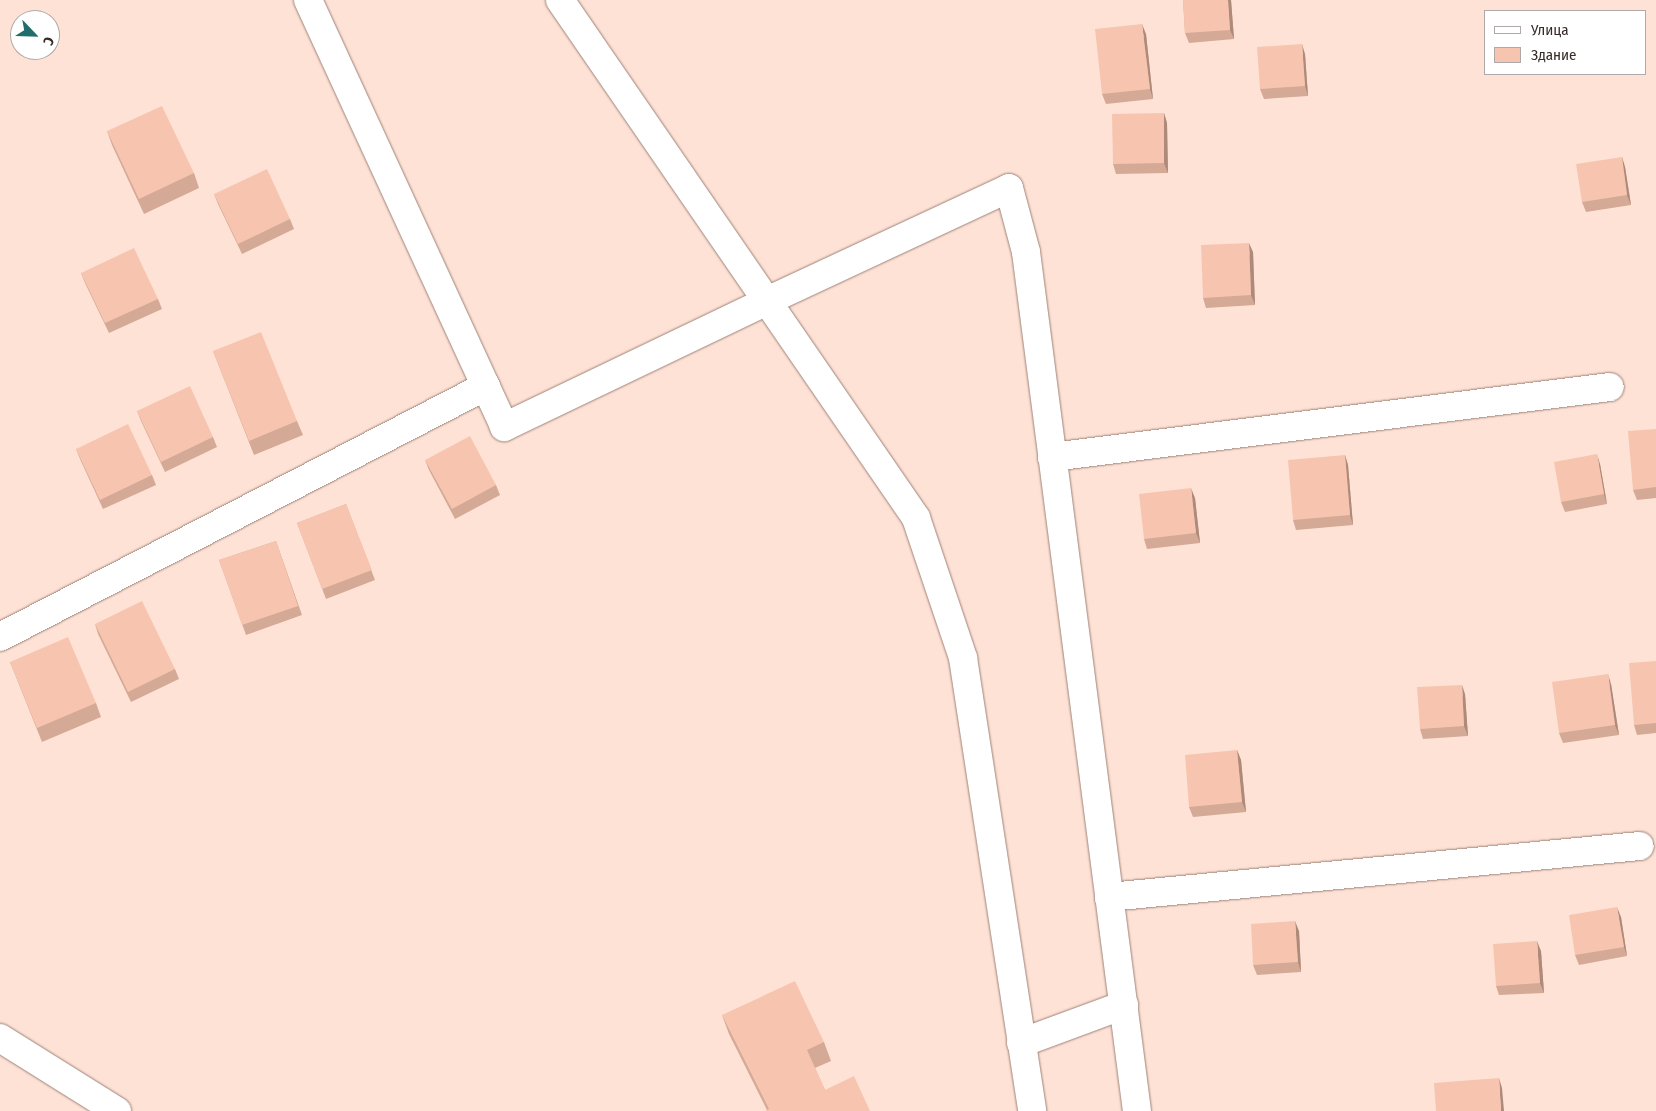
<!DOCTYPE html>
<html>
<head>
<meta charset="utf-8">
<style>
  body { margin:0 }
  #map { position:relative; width:1656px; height:1111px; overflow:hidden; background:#ffe2d6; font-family:"Fira Sans Condensed",sans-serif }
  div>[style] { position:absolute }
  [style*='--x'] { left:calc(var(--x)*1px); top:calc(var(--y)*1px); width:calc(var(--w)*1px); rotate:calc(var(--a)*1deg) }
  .roads { filter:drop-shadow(0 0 1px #9d8378) drop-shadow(0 0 1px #9d8378) }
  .minor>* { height:28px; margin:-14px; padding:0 14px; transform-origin:14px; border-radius:14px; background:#fff }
  .wall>* { inset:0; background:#d4a996 }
  .shaded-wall>* { inset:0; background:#ad8a7a }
  .building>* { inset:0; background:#f7c5af }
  span { translate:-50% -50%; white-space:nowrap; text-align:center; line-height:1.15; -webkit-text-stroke:4px #fff; paint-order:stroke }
  .legend { position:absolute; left:1484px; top:10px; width:162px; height:65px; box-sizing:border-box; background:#fff; border:1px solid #afaaa9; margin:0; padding:6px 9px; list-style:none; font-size:15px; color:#362b27 }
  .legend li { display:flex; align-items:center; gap:10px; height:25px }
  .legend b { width:25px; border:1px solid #afaaa9 }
  .north { position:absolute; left:10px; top:10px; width:50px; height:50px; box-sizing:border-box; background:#fff; border:1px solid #afaaa9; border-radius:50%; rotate:114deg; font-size:14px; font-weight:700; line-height:20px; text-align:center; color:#362b27 }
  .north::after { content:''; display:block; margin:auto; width:18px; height:22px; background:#216d6c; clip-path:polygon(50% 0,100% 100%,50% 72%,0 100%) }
</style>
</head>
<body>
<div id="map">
  <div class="roads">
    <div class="minor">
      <div style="--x:308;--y:0;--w:470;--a:65.3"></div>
      <div style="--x:504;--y:427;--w:292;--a:-25.6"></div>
      <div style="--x:767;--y:301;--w:263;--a:55.5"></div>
      <div style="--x:916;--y:518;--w:148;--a:71.4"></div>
      <div style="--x:963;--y:658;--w:458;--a:81.3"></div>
      <div style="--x:560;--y:0;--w:365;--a:55.5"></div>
      <div style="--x:767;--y:301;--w:267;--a:-25"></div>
      <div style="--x:1009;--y:188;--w:66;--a:75.1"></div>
      <div style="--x:1026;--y:252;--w:866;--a:82.64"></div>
      <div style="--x:1052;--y:457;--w:562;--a:-7.15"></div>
      <div style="--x:0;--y:637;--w:547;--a:-27.31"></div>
      <div style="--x:1109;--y:897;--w:533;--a:-5.49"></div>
      <div style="--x:0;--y:1038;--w:138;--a:32"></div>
      <div style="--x:1021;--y:1043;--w:110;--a:-20.3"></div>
    </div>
  </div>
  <div class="wall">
    <div style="clip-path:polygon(1183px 0,1231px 0,1234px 39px,1189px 43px,1185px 33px)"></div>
    <div style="clip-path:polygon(1146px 34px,1153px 99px,1106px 104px,1102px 94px)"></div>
    <div style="clip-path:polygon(1305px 54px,1308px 96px,1264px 99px,1260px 89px)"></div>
    <div style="clip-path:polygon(1164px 113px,1167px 123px,1168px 173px,1116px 174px,1113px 164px)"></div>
    <div style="clip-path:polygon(107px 131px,194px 173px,199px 188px,144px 214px,112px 145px)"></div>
    <div style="clip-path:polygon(1622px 157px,1625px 167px,1631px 205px,1586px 212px,1582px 202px)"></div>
    <div style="clip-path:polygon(214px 194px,290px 219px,294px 229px,242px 254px,218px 204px)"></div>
    <div style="clip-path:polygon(1253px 252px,1255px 305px,1206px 308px,1203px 298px)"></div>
    <div style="clip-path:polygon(81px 273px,158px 299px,162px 309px,109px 333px,85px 283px)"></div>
    <div style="clip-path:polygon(213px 351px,297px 421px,303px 435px,254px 455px)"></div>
    <div style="clip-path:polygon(137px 411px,213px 437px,217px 447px,165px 472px,141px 421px)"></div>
    <div style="clip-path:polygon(1656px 429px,1656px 498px,1637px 500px,1633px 490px)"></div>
    <div style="clip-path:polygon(76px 449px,152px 475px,156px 485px,103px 509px,80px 459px)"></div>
    <div style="clip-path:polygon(1345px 455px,1348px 465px,1353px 525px,1296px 530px,1293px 520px)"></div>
    <div style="clip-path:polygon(425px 460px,496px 485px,500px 495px,455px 519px,429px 470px)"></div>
    <div style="clip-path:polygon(1600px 464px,1607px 504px,1565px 512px,1561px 502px)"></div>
    <div style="clip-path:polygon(1195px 498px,1200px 543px,1147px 549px,1144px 539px)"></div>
    <div style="clip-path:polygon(346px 504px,375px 580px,326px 599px,297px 523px)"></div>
    <div style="clip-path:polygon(276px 541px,302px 615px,246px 635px,219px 560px)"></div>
    <div style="clip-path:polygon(95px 624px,175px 669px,179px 679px,131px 702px,98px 634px)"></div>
    <div style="clip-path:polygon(1656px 661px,1656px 733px,1637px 735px,1634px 725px)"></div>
    <div style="clip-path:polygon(10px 662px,96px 703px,101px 717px,42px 742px)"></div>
    <div style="clip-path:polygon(1611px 684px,1619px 735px,1563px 743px,1559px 733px)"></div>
    <div style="clip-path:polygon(1465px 694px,1468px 736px,1423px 739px,1420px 729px)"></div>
    <div style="clip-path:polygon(1237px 750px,1241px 760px,1246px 812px,1193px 817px,1189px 807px)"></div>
    <div style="clip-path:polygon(1621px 917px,1627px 956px,1579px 965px,1575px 955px)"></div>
    <div style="clip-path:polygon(1299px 931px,1301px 972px,1257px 975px,1253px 965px)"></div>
    <div style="clip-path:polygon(1541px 951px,1544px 993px,1499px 995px,1496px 986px)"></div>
    <div style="clip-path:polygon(722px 1015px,824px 1042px,831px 1061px,815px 1068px,825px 1090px,870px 1111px,767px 1110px,729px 1034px)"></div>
  </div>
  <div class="shaded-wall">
    <div style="clip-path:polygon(1228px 0,1231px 0,1234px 39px,1230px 30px)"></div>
    <div style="clip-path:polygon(1142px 24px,1146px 34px,1153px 99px,1150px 89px)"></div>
    <div style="clip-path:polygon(1302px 44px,1305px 54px,1308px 96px,1305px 86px)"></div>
    <div style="clip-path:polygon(1164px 113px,1167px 123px,1168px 173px,1164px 163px)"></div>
    <div style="clip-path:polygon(1622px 157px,1625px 167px,1631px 205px,1627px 195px)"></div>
    <div style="clip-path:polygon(1249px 243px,1253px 252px,1255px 305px,1251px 295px)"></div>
    <div style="clip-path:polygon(1597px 454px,1600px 464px,1607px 504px,1604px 494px)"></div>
    <div style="clip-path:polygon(1345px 455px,1348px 465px,1353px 525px,1350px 515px)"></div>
    <div style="clip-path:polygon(1191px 488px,1195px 498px,1200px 543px,1196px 533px)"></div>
    <div style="clip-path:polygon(1608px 674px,1611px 684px,1619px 735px,1615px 725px)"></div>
    <div style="clip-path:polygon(1462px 685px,1465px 694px,1468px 736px,1464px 726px)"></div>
    <div style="clip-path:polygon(1237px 750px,1241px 760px,1246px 812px,1242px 802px)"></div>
    <div style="clip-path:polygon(1617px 907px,1621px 917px,1627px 956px,1624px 947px)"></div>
    <div style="clip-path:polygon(1295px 921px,1299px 931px,1301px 972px,1298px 962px)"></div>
    <div style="clip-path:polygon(1537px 941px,1541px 951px,1544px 993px,1540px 983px)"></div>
    <div style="clip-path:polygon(1499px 1078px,1502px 1088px,1504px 1111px,1501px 1111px)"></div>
  </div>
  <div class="building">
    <div style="clip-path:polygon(1183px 0,1228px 0,1230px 30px,1185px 33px)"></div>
    <div style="clip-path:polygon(1142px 24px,1150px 89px,1102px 94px,1095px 29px)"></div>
    <div style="clip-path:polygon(1302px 44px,1305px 86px,1260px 89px,1257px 47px)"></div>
    <div style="clip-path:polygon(162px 106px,194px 173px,139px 199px,107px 131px)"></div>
    <div style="clip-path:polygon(1164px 113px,1164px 163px,1113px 164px,1112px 114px)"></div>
    <div style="clip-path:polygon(1622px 157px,1627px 195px,1582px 202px,1576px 164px)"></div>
    <div style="clip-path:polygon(267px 169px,290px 219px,238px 244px,214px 194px)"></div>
    <div style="clip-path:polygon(1249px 243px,1251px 295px,1203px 298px,1201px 245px)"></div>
    <div style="clip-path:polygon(134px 248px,158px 299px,105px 323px,81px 273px)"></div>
    <div style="clip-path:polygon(261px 332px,297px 421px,249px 441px,213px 351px)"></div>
    <div style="clip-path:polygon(190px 386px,213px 437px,161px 462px,137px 411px)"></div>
    <div style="clip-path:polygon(128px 424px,152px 475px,100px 500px,76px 449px)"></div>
    <div style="clip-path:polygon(1656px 429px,1656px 487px,1633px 490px,1628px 431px)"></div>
    <div style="clip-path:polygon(470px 436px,496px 485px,452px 509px,425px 460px)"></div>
    <div style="clip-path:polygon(1597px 454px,1604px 494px,1561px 502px,1554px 462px)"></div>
    <div style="clip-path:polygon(1345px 455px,1350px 515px,1293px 520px,1288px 460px)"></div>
    <div style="clip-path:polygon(1191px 488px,1196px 533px,1144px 539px,1139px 494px)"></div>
    <div style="clip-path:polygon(346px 504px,372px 570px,322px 589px,297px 523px)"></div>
    <div style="clip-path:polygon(276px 541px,298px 606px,242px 625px,219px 560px)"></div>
    <div style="clip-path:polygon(142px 601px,175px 669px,128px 692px,95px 624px)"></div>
    <div style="clip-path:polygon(68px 637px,96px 703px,37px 728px,10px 662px)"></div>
    <div style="clip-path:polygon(1656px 661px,1656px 723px,1634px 725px,1629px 663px)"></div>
    <div style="clip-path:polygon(1608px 674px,1615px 725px,1559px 733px,1552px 682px)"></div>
    <div style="clip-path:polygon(1462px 685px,1464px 726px,1420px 729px,1417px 687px)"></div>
    <div style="clip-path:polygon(1237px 750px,1242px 802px,1189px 807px,1185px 755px)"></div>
    <div style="clip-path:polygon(1617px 907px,1624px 947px,1575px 955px,1569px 915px)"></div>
    <div style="clip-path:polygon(1295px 921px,1298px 962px,1253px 965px,1251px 924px)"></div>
    <div style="clip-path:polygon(1537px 941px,1540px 983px,1496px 986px,1493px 944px)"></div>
    <div style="clip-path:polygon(795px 981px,824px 1042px,807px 1050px,825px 1090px,854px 1076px,870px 1111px,765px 1111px,769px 1109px,722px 1015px)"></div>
    <div style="clip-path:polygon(1499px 1078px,1501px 1111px,1436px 1111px,1434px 1083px)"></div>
  </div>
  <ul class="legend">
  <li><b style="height:6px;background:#fff"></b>Улица</li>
  <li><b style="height:14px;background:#f7c5af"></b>Здание</li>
  </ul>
  <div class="north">С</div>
</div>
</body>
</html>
